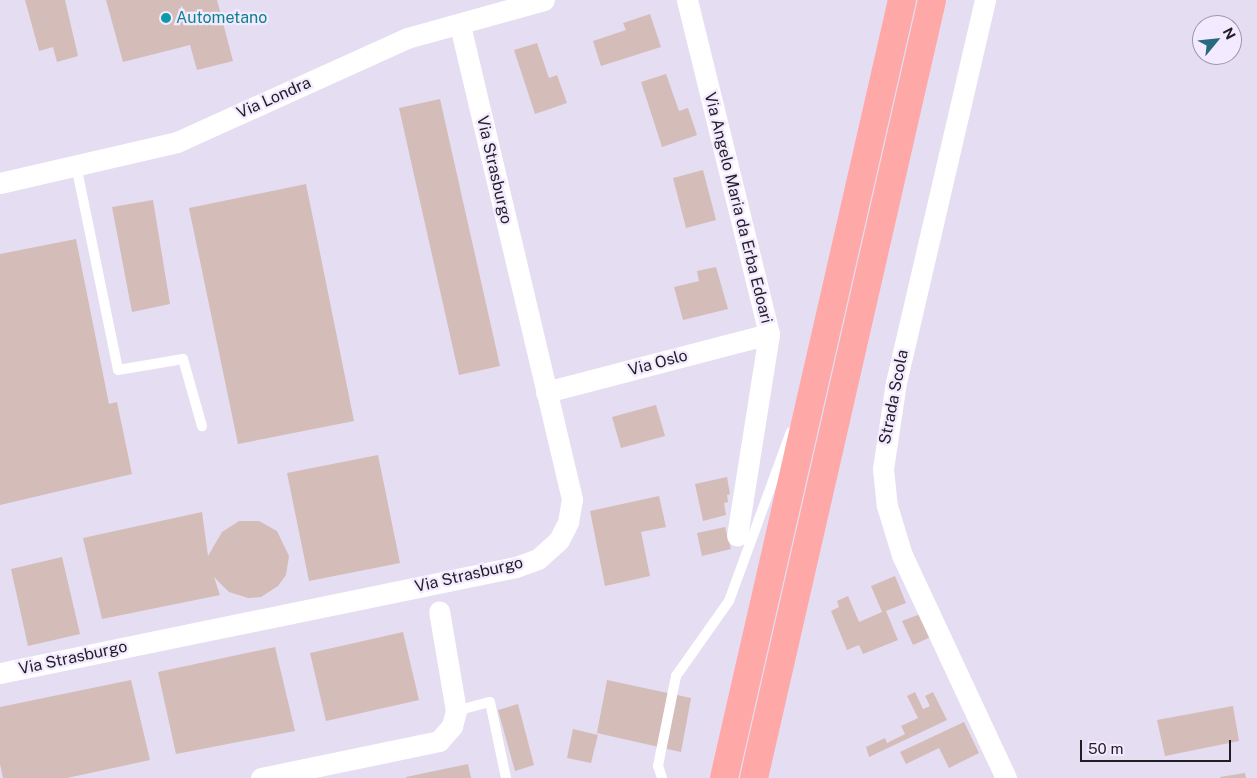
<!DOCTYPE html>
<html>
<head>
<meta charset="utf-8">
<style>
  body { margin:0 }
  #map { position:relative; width:1257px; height:778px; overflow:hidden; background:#e5ddf2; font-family:"Public Sans",sans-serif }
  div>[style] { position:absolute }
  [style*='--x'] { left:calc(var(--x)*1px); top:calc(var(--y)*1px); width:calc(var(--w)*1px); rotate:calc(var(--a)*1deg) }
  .building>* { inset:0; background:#d4bcb8 }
  .service>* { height:10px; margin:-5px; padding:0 5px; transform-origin:5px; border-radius:5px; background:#fff }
  .minor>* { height:21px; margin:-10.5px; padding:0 10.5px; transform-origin:10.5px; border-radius:10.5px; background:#fff }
  .trunk>* { height:28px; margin:-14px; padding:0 14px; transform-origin:14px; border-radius:14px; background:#fea8a8 }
  .dots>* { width:14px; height:14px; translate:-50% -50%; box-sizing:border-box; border:2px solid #f3eaff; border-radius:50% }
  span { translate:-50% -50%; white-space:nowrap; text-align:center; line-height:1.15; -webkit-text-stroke:4.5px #f3eaff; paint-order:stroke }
  .culture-label { font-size:16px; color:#0d838f }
  .left { translate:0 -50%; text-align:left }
  .street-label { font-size:16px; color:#201d25 }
  .north { position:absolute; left:1192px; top:15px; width:50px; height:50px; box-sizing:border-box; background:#f3eaff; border:1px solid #9f98a8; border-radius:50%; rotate:62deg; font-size:14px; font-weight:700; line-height:20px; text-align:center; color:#201d25 }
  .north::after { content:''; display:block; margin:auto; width:18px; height:22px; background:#296b7e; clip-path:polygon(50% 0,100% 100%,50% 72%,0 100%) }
  .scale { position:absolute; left:1080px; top:740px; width:151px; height:22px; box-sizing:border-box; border:2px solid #201d25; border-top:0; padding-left:6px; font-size:15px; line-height:18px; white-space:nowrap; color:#201d25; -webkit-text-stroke:4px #f3eaff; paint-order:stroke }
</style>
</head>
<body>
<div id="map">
  <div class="building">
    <div style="clip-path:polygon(25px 0,65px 0,78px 56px,57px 62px,53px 47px,39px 51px)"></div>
    <div style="clip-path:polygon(106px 0,217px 0,233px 61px,197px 70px,190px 45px,123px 62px)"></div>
    <div style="clip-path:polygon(650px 14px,661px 47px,601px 66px,593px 41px,626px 30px,623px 23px)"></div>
    <div style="clip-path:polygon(537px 43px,549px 78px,557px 75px,567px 103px,535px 114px,514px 50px)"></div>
    <div style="clip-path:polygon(666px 74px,679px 111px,688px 108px,697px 135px,662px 147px,641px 82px)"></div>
    <div style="clip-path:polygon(440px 99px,500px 366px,459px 375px,399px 108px)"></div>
    <div style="clip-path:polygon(703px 170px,716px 220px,686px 228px,673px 178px)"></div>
    <div style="clip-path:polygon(306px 184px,354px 421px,238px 444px,189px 208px)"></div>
    <div style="clip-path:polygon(153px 200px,170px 304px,132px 312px,112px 207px)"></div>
    <div style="clip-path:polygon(76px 239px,109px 404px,117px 402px,132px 474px,0 505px,0 254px)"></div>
    <div style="clip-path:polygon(716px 267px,728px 309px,683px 320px,674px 287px,699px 281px,697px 271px)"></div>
    <div style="clip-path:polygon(656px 405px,665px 436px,621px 448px,612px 417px)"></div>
    <div style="clip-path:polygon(378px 455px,400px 563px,309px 581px,287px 473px)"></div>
    <div style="clip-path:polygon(727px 477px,730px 494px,727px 495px,728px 502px,724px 503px,726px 515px,703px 521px,695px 484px)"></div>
    <div style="clip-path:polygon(659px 496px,666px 527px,641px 532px,650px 576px,605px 586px,590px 511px)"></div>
    <div style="clip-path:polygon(202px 512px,208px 556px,222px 532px,239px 521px,259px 521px,277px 531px,289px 556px,286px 575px,278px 586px,261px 597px,248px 598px,229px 592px,214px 577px,220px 595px,102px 619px,83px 538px)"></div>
    <div style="clip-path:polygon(725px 527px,731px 549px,702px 556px,697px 533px)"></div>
    <div style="clip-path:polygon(62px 557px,80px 634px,28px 646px,11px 569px)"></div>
    <div style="clip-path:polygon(895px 576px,906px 603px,886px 611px,898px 640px,863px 654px,859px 645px,847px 650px,831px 611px,839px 607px,837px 601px,848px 596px,859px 622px,882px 612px,871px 586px)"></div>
    <div style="clip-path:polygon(923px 613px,933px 636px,913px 645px,902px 621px)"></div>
    <div style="clip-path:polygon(403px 632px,419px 700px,326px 721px,310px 653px)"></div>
    <div style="clip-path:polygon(275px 647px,295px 731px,176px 754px,158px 672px)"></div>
    <div style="clip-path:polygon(131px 680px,150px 760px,67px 778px,3px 778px,0 764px,0 707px)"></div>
    <div style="clip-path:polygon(607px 680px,691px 698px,681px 752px,597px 733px)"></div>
    <div style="clip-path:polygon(915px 692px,923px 709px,930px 706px,925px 696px,933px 692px,947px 720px,869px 757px,866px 747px,885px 738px,887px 743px,905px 734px,901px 726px,918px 718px,907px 696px)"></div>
    <div style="clip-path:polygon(518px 704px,534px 765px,515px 771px,498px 710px)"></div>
    <div style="clip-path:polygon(1233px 706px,1239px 741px,1165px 756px,1157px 720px)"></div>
    <div style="clip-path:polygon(964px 722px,979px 753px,949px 768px,939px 748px,906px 764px,900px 752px)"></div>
    <div style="clip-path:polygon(573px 729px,598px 735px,591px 763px,567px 758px)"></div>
    <div style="clip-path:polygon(468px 764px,471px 778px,406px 778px,406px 777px)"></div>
    <div style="clip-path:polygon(1245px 773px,1246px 778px,1220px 778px,1220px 777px)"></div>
  </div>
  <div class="service">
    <div style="--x:76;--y:165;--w:209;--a:78.4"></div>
    <div style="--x:118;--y:370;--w:66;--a:-9.6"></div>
    <div style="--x:183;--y:359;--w:70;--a:74.2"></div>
    <div style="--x:456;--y:711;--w:35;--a:-15"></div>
    <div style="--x:490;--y:702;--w:78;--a:78.1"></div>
    <div style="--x:662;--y:778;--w:13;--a:-108"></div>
    <div style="--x:658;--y:766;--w:92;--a:-78.7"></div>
    <div style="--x:676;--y:676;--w:92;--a:-54.8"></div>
    <div style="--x:729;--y:601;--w:180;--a:-69.9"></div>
  </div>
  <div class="minor">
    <div style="--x:687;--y:0;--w:344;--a:76.2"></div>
    <div style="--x:769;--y:334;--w:204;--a:99"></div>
    <div style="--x:985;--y:0;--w:392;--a:103.1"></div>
    <div style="--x:896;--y:382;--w:88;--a:98.5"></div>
    <div style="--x:883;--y:469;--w:37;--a:84"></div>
    <div style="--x:887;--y:506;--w:51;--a:73"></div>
    <div style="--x:902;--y:555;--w:246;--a:65"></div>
    <div style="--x:0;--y:183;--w:182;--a:-13"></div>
    <div style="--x:177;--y:142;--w:252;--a:-24.3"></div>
    <div style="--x:407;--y:38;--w:142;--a:-15.5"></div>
    <div style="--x:546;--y:392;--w:230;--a:-14.6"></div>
    <div style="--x:0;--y:673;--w:527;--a:-11.61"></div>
    <div style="--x:516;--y:567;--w:23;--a:-20"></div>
    <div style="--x:538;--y:559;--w:28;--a:-42"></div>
    <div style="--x:559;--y:540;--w:20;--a:-63"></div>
    <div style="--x:568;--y:522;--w:23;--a:-80"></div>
    <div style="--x:572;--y:499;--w:487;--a:-103.3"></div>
    <div style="--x:261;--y:778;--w:182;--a:-11.7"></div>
    <div style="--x:439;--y:741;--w:20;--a:-49"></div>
    <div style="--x:452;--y:726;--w:16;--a:-75"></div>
    <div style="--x:456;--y:711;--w:101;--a:-99.6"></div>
  </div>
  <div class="trunk">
    <div style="--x:724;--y:778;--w:798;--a:-77.11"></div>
    <div style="--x:754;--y:778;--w:798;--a:-77.11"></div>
  </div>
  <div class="dots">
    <div style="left:166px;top:18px;background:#0f9aa8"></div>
  </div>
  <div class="culture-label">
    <span class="left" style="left:176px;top:18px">Autometano</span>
  </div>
  <div class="street-label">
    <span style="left:274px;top:98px;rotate:-24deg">Via Londra</span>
    <span style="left:494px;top:170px;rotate:77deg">Via Strasburgo</span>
    <span style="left:738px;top:208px;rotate:76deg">Via Angelo Maria da Erba Edoari</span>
    <span style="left:658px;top:363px;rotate:-15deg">Via Oslo</span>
    <span style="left:894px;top:397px;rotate:-79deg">Strada Scola</span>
    <span style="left:469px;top:575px;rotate:-13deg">Via Strasburgo</span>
    <span style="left:73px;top:658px;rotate:-12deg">Via Strasburgo</span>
  </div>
  <div class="north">N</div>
  <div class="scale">50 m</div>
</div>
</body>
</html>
